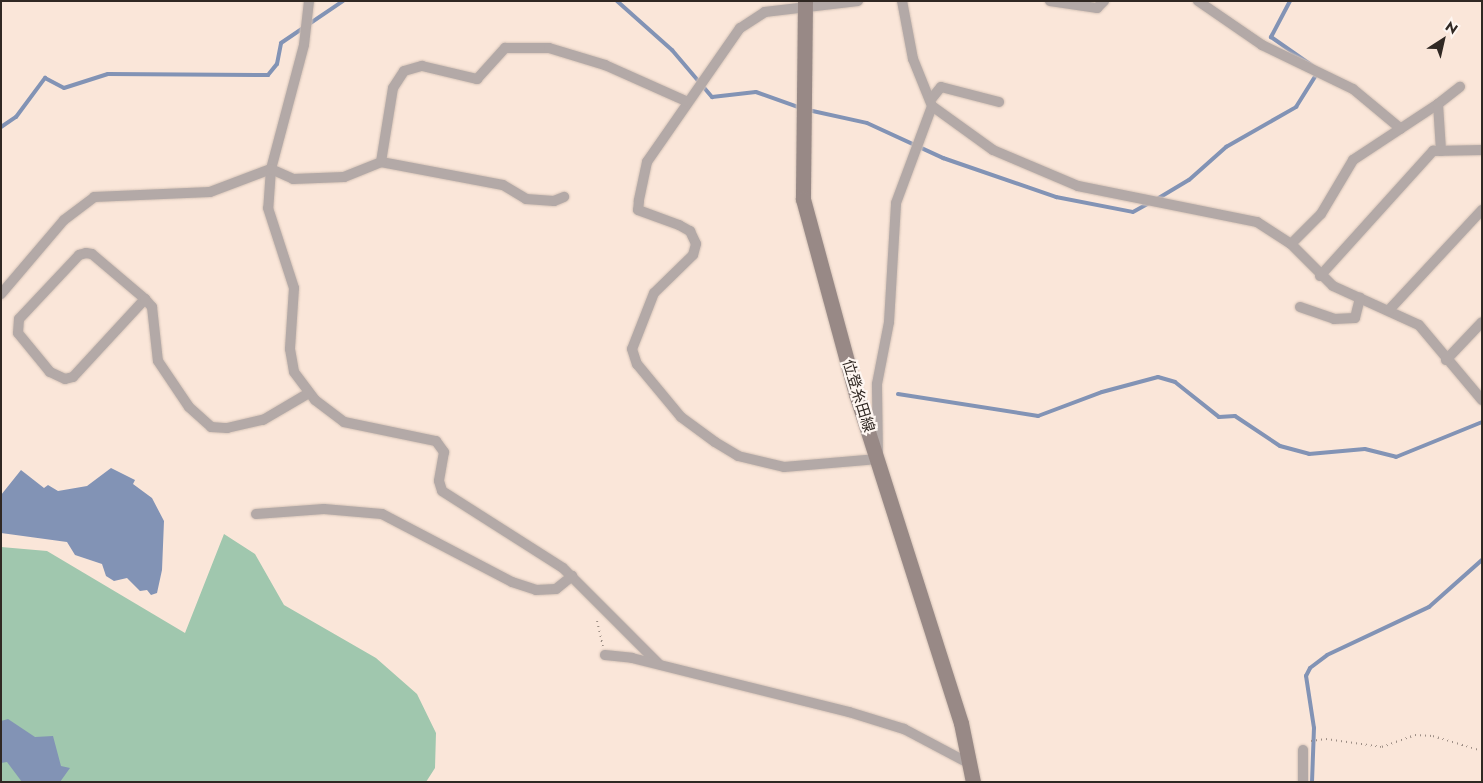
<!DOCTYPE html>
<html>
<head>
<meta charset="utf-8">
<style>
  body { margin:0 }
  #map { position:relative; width:1483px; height:783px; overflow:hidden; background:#fae6d9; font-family:Jost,"Noto Sans JP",sans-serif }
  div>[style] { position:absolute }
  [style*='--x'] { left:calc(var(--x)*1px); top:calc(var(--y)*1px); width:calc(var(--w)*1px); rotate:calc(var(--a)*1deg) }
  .forest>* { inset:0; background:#a0c7ae }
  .water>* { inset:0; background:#8293b5 }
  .stream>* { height:4px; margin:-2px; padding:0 2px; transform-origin:2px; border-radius:2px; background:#8293b5 }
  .path>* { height:2px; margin-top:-1px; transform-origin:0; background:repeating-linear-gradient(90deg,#9d8e85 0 1px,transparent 0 5px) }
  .roads { filter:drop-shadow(0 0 1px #d6c4b8) drop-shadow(0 0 1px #d6c4b8) }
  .street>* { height:10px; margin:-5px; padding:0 5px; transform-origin:5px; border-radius:5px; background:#b3a9a7 }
  .secondary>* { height:15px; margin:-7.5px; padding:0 7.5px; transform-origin:7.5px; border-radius:7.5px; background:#988986 }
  span { translate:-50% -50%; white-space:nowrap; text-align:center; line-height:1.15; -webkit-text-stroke:4.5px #fef6f1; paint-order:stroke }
  .street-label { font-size:15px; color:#302823 }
  .frame { position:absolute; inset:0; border:2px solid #302823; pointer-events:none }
  .north { position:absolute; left:1418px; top:15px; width:50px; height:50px; -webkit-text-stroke:4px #fef6f1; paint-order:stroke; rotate:35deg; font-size:14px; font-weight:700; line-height:20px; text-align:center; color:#302823 }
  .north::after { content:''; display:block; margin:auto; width:18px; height:22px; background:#302823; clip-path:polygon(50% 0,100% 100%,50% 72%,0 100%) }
</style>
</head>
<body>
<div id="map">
  <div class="forest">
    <div style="clip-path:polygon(224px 534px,255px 554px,284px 605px,376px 658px,417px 694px,436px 733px,435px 768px,426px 782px,1px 782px,1px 547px,47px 551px,185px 633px)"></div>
  </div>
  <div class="water">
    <div style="clip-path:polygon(111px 468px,135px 480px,133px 484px,152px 498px,164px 521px,162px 570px,157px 593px,151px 595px,147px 590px,140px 591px,127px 578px,114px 581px,106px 576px,102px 564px,75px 555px,67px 542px,1px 533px,1px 495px,21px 470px,44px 488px,48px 485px,58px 491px,87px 486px)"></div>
    <div style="clip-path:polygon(8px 719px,35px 737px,53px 736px,61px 766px,70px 768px,60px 782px,22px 782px,7px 762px,1px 763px,1px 721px)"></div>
  </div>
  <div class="stream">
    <div style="--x:617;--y:1;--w:74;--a:41.7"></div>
    <div style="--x:672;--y:50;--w:62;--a:49.6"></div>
    <div style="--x:712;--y:97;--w:44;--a:-6.5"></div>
    <div style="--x:756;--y:92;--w:48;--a:19.6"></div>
    <div style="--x:1290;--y:1;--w:41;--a:117.8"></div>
    <div style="--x:1271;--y:37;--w:52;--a:34.9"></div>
    <div style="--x:808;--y:110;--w:60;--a:12.4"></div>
    <div style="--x:867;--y:123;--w:84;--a:24.7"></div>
    <div style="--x:943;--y:158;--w:120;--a:19"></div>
    <div style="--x:1056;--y:197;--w:78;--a:11"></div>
    <div style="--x:1133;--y:212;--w:21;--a:-29"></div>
    <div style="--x:1;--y:127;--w:18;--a:-34"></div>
    <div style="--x:16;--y:117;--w:49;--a:-53.4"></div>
    <div style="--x:45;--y:78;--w:21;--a:28"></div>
    <div style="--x:64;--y:88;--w:46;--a:-17.7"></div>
    <div style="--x:108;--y:74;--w:160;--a:0.4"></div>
    <div style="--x:268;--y:75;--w:14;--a:-51"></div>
    <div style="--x:277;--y:64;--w:21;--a:-79"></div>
    <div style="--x:281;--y:43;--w:75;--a:-34.1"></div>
    <div style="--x:1157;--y:199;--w:37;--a:-31"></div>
    <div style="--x:1189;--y:180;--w:50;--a:-41.7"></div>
    <div style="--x:1226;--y:147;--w:81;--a:-29.7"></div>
    <div style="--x:1296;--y:107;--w:40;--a:-58"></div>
    <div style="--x:898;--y:394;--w:142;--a:8.9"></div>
    <div style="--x:1038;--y:416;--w:68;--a:-20.6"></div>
    <div style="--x:1102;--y:392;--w:58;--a:-15"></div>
    <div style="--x:1158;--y:377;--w:18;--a:16"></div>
    <div style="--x:1175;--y:382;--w:56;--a:38.5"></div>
    <div style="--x:1219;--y:417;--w:16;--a:-4"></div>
    <div style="--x:1235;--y:416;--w:54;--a:33.7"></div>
    <div style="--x:1280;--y:446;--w:30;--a:15"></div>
    <div style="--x:1309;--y:454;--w:56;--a:-5.1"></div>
    <div style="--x:1365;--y:449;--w:32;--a:14"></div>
    <div style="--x:1396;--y:457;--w:93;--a:-22.1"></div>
    <div style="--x:1312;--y:782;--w:54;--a:-87.9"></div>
    <div style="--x:1314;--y:728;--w:53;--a:-98.7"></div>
    <div style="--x:1306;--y:676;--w:9;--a:-63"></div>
    <div style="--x:1310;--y:668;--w:21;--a:-37"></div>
    <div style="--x:1327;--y:655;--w:113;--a:-25.2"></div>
    <div style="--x:1429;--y:607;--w:71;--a:-41.6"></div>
  </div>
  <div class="path">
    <div style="--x:597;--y:621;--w:26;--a:77"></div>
    <div style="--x:1311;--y:741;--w:15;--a:-8"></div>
    <div style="--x:1326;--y:739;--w:57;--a:8.1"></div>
    <div style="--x:1382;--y:747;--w:35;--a:-20"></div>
    <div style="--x:1415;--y:735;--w:18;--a:3"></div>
    <div style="--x:1433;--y:736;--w:51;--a:17"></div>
  </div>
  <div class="roads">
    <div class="street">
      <div style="--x:309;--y:1;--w:44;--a:96.5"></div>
      <div style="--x:304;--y:45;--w:128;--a:104.9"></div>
      <div style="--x:271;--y:169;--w:39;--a:94"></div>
      <div style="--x:268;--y:208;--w:84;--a:72"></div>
      <div style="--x:294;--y:288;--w:61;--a:93.8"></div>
      <div style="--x:290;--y:349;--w:23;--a:80"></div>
      <div style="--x:294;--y:372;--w:35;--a:53"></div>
      <div style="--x:315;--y:400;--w:36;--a:37"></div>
      <div style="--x:344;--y:422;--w:94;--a:11.7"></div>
      <div style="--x:436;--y:441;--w:14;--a:54"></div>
      <div style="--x:444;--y:452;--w:29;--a:100"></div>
      <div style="--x:439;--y:481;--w:10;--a:73"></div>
      <div style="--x:442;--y:491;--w:143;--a:32.5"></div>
      <div style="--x:563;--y:568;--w:136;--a:45"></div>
      <div style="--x:858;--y:1;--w:94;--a:173.3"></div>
      <div style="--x:765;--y:12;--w:30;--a:147"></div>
      <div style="--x:740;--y:28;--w:163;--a:124.8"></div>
      <div style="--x:647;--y:162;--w:40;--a:102"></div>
      <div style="--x:639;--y:201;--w:9;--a:96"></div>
      <div style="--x:638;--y:210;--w:44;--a:20.1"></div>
      <div style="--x:679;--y:225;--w:13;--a:29"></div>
      <div style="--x:690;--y:231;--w:14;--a:65"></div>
      <div style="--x:696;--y:244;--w:11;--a:105"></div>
      <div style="--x:693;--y:255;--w:54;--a:135.7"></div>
      <div style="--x:654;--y:293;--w:60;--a:111.4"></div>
      <div style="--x:632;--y:349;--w:16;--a:72"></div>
      <div style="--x:637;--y:364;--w:69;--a:50.3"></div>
      <div style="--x:681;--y:417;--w:42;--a:36.3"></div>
      <div style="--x:715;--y:442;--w:27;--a:31"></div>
      <div style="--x:738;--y:456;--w:47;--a:13.4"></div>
      <div style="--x:784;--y:467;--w:94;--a:-4.9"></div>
      <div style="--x:878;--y:459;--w:75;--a:-90.8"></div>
      <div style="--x:877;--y:384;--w:63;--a:-79"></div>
      <div style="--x:889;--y:322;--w:119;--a:-86.6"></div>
      <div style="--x:896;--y:203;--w:103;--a:-69.6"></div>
      <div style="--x:932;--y:106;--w:51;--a:-112"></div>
      <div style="--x:913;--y:59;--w:59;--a:-100.7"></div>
      <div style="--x:1050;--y:1;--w:48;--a:8.5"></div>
      <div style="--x:1097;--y:8;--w:10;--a:-45"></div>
      <div style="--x:1198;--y:1;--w:78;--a:34.5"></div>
      <div style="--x:1262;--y:45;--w:101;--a:25.8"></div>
      <div style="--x:1353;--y:89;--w:62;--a:39.8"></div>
      <div style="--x:932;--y:98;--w:14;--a:-51"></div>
      <div style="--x:941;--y:87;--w:60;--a:14.5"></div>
      <div style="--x:1438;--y:104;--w:28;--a:-38"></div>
      <div style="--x:932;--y:106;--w:75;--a:35.8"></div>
      <div style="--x:993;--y:150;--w:92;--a:23"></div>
      <div style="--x:1078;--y:186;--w:183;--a:11.4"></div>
      <div style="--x:1257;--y:222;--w:40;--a:32.9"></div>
      <div style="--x:1291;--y:244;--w:59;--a:45"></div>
      <div style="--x:1333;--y:286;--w:94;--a:24.4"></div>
      <div style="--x:1419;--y:325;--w:98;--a:50"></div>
      <div style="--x:381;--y:162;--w:124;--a:10.7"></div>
      <div style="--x:503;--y:185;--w:27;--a:31"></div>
      <div style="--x:526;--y:199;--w:28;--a:4"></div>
      <div style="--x:554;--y:201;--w:11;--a:-22"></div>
      <div style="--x:1291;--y:244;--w:42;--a:-45"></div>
      <div style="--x:1321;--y:214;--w:63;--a:-59.3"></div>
      <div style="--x:1353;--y:160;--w:102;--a:-33.4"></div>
      <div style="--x:1438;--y:104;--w:47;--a:86.3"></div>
      <div style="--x:1320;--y:276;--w:169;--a:-47.9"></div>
      <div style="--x:1433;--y:151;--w:49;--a:-1.2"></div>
      <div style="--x:1;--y:294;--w:97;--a:-49.6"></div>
      <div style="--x:64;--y:220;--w:38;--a:-37"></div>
      <div style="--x:94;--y:197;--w:116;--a:-2.5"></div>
      <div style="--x:210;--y:192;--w:65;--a:-20.7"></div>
      <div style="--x:271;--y:169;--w:24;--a:24"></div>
      <div style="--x:293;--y:179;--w:51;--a:-2.2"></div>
      <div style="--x:344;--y:177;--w:40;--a:-22"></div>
      <div style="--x:381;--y:162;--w:75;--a:-80.8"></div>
      <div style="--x:393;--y:88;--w:20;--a:-57"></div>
      <div style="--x:404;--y:71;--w:19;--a:-16"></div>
      <div style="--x:422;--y:66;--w:57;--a:13.3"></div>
      <div style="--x:477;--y:79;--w:42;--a:-47.9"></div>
      <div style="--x:505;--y:48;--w:44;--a:0"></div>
      <div style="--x:549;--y:48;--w:59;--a:16.9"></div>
      <div style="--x:605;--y:65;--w:89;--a:24"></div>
      <div style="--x:145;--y:299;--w:106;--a:132.7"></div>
      <div style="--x:73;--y:377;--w:8;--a:166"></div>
      <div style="--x:65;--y:379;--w:17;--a:-155"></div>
      <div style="--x:50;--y:372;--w:50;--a:-129.4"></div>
      <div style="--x:18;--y:333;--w:14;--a:-86"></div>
      <div style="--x:19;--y:319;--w:88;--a:-46.8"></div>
      <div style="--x:79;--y:255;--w:7;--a:-16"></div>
      <div style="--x:86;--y:253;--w:6;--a:9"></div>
      <div style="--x:92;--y:254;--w:70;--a:40.3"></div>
      <div style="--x:145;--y:299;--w:11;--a:49"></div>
      <div style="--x:152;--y:307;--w:54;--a:83.7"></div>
      <div style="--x:158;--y:361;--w:55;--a:56"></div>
      <div style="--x:189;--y:407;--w:30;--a:42"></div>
      <div style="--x:211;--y:427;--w:16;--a:4"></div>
      <div style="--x:227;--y:428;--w:37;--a:-13"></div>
      <div style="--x:263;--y:420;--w:53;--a:-30.4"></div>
      <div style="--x:1300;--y:307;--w:36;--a:19"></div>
      <div style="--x:1334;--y:319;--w:21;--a:-3"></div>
      <div style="--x:1355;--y:318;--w:21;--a:-76"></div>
      <div style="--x:1389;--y:310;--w:137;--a:-47.1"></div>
      <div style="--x:1446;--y:360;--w:52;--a:-46.5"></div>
      <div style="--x:256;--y:514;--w:68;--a:-4.2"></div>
      <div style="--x:324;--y:509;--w:58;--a:4.9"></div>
      <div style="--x:382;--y:514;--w:147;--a:27.6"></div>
      <div style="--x:512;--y:582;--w:25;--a:18"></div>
      <div style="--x:536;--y:590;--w:20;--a:-3"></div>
      <div style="--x:556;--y:589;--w:21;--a:-39"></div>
      <div style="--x:605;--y:655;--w:27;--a:6"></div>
      <div style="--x:632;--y:658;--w:224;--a:14"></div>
      <div style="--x:849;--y:712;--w:58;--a:17.2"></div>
      <div style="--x:904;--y:729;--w:75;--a:27.9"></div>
      <div style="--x:1303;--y:750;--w:32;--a:90"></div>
    </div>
    <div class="secondary">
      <div style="--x:805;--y:1;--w:198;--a:90.6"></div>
      <div style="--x:803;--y:199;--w:202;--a:74.8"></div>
      <div style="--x:856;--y:394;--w:345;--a:72.3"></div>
      <div style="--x:961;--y:723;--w:60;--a:78.5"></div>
    </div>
  </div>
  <div class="street-label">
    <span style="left:858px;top:396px;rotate:73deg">位登糸田線</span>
  </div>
  <div class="frame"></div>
  <div class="north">N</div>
</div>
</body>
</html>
